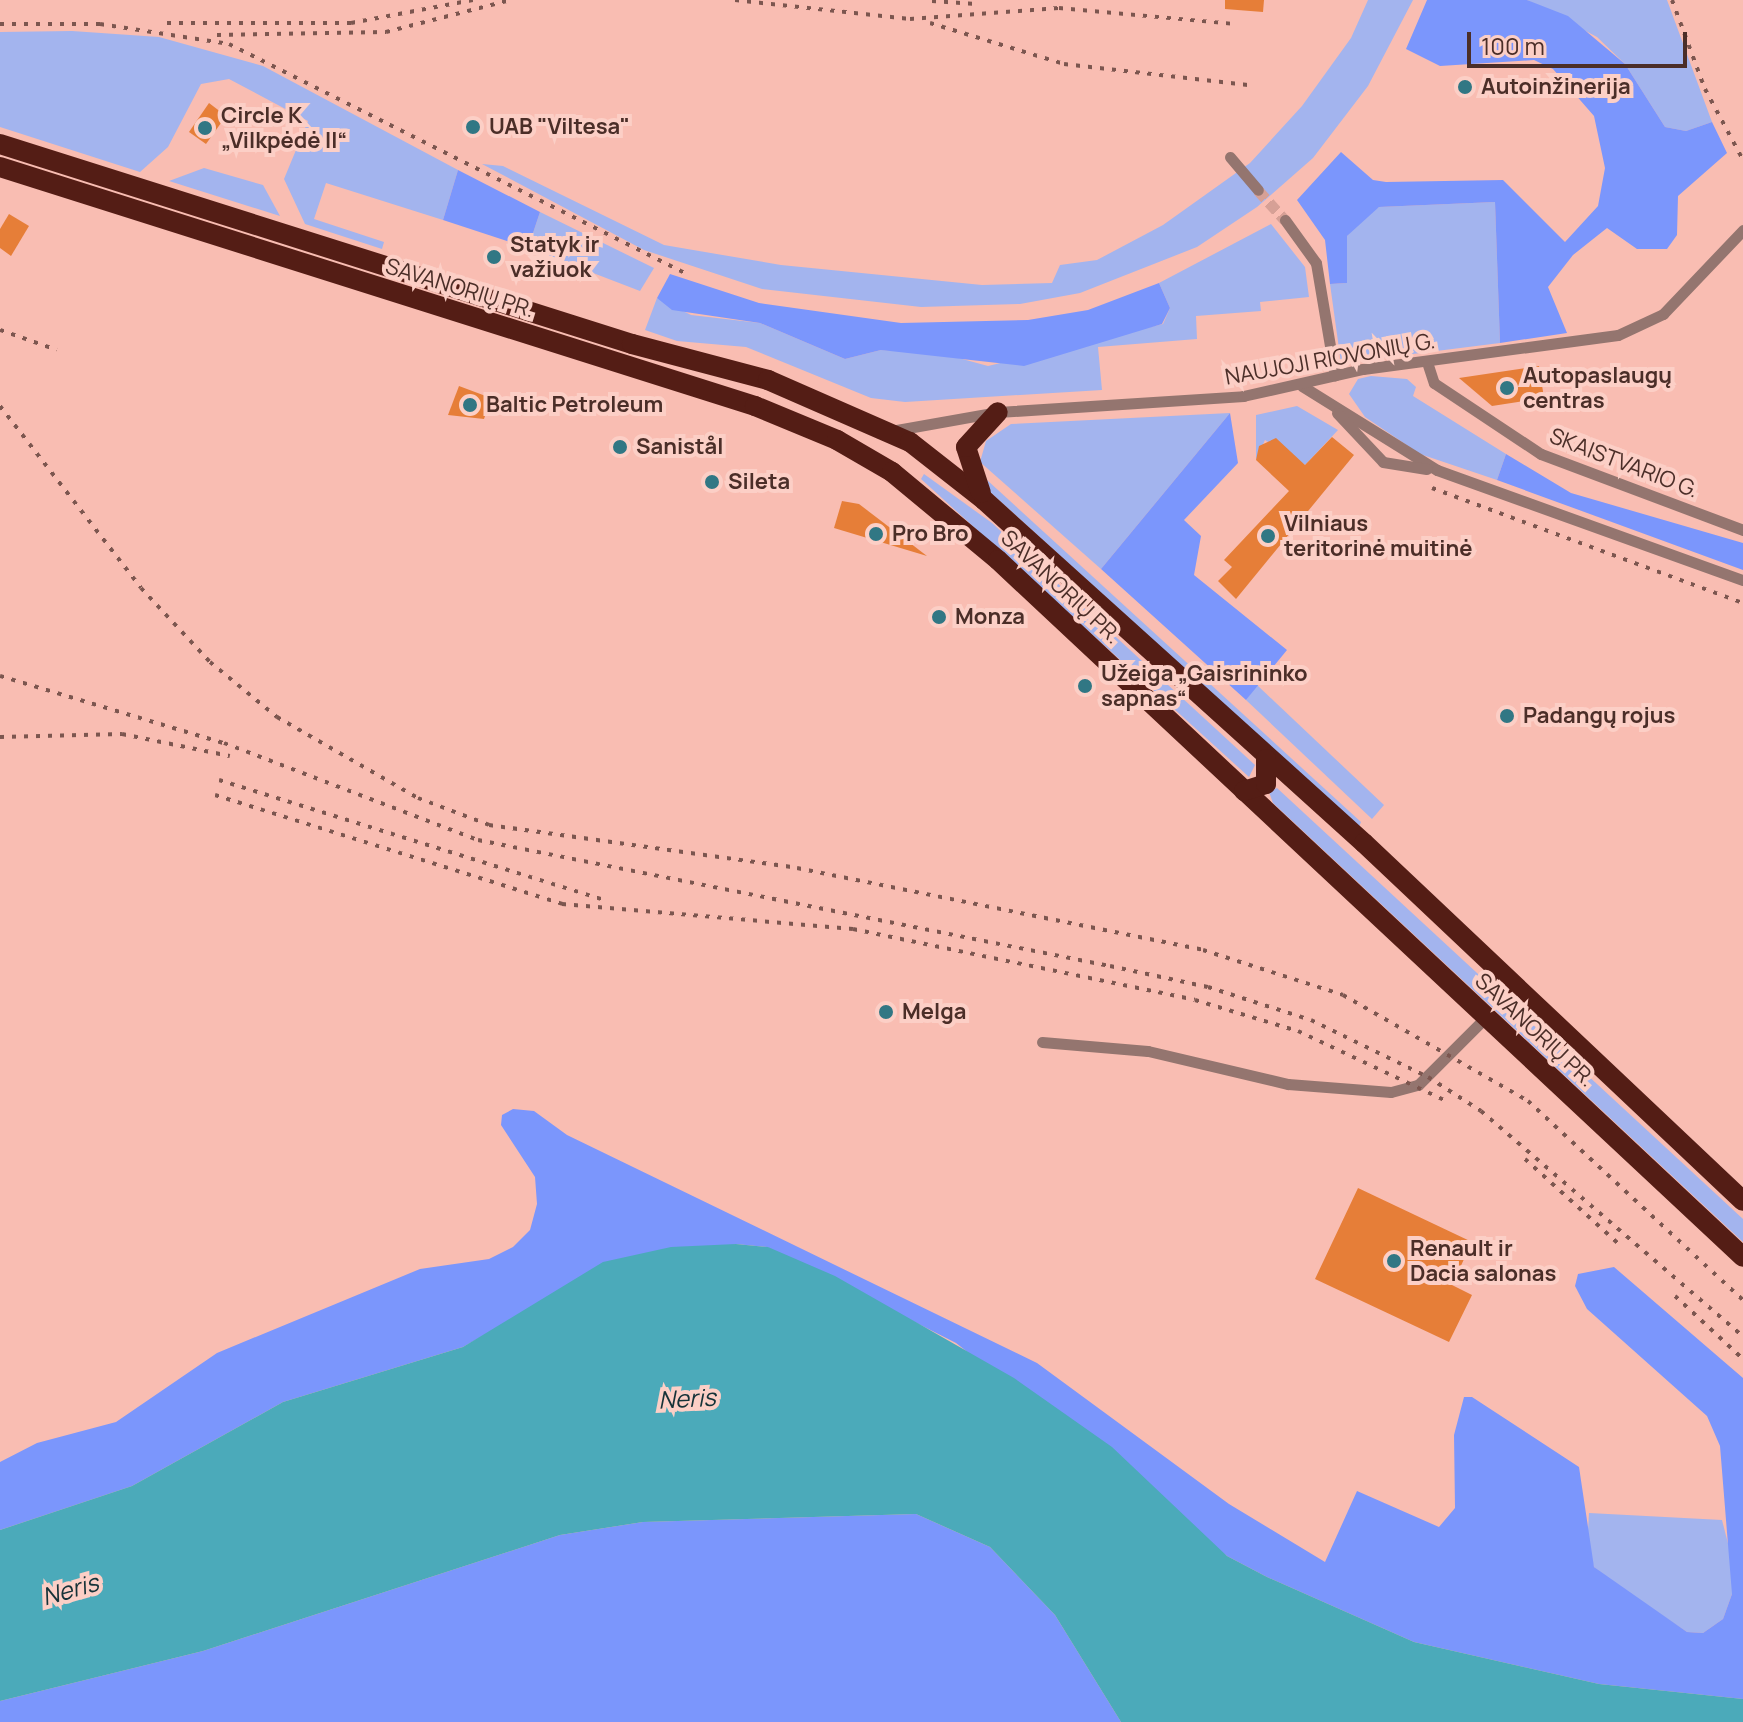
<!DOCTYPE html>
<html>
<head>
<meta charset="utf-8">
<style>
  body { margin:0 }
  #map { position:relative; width:1743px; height:1722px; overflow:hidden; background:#f9bdb2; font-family:Manrope,sans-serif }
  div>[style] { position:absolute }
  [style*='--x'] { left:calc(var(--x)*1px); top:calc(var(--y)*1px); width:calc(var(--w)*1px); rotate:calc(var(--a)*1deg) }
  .green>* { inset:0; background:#a3b4ee }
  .forest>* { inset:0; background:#7b96fc }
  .water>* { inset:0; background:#4baaba }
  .building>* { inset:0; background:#e67e38 }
  .minor-tunnel>* { height:11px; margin-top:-5.5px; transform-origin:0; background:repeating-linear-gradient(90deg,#d6a096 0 11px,transparent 0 16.5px) }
  .minor>* { height:11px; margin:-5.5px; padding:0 5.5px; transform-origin:5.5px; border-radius:5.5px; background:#94756f }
  .trunk>* { height:20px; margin:-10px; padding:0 10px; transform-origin:10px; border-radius:10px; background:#541d15 }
  .rail>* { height:4px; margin-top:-2px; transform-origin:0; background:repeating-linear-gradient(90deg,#7c564f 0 4px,transparent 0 12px) }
  .dots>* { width:22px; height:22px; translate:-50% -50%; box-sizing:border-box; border:4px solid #fccfc6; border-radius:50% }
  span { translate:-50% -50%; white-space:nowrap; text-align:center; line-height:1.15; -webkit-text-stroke:8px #fccfc6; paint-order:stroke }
  .poi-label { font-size:22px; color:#4b2e28; font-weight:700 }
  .left { translate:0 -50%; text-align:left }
  .street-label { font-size:22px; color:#4b2e28 }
  .water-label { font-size:24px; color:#153238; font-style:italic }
  .scale { position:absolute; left:1467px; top:32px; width:220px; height:36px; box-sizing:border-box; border:4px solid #4b2e28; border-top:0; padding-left:10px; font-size:24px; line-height:28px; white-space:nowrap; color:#4b2e28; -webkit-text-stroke:6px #fccfc6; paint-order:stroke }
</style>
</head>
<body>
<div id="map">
  <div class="green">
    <div style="clip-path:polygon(1368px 0,1413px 0,1368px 86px,1313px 158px,1257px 207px,1197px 247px,1080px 293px,1020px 304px,921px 307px,762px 289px,644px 250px,482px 164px,503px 166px,664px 245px,781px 265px,982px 285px,1052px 283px,1060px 265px,1097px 260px,1163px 225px,1250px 163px,1302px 106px,1351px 38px)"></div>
    <div style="clip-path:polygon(1527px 0,1667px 0,1712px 122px,1686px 131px,1665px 127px,1625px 64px,1597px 37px)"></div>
    <div style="clip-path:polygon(72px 31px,159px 37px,263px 66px,458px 170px,443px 220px,326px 183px,314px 219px,384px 242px,382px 249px,305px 224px,284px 179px,308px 121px,229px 79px,201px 84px,168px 147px,140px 172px,0 127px,0 32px)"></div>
    <div style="clip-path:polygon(204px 168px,263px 185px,280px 216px,169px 181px)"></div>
    <div style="clip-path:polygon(1495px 202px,1500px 343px,1341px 363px,1330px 284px,1347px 283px,1347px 236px,1364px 215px,1379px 207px)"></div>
    <div style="clip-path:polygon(540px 212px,654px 268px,640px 291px,528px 248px)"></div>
    <div style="clip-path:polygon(1271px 224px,1305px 267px,1309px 297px,1260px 302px,1261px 311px,1196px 316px,1197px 339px,1098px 347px,1102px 390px,905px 402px,871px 398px,746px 347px,677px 341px,645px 330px,657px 298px,691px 315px,760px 323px,845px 359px,881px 350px,940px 353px,988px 366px,1163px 324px,1170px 308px,1159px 283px)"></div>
    <div style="clip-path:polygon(1371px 376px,1407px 379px,1416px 387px,1413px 396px,1506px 454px,1497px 480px,1420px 454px,1365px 417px,1349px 394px,1358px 379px)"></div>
    <div style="clip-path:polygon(1297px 406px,1338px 430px,1305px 465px,1265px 440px,1256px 460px,1256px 415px)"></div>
    <div style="clip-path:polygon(1230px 413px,1101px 569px,980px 462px,986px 441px,1011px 424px)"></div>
    <div style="clip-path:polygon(924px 474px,992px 523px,1255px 765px,1249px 777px,921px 479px)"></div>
    <div style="clip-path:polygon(987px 480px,1361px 822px,1359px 827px,989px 491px)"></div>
    <div style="clip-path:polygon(1257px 685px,1384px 805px,1372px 819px,1246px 700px)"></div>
    <div style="clip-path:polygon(1277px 788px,1743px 1219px,1743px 1242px,1273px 803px,1269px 792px)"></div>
    <div style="clip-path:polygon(1589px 1513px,1722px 1520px,1732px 1559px,1732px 1594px,1723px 1619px,1703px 1633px,1687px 1632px,1612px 1582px,1594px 1567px,1587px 1548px)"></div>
  </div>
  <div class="forest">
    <div style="clip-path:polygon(1427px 0,1527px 0,1568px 16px,1625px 64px,1665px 127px,1686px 131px,1712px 122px,1727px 153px,1678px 196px,1677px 235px,1667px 249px,1637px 249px,1607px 228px,1573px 255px,1548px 287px,1567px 333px,1500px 343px,1495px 202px,1379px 207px,1347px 236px,1347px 283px,1330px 284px,1325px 240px,1297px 200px,1341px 152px,1373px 180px,1386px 182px,1503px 180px,1565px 242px,1598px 206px,1605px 168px,1594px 116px,1553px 69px,1534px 60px,1440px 66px,1406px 49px)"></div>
    <div style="clip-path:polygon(458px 170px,540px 212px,528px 248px,443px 220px)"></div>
    <div style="clip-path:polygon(670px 274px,759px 303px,901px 323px,1028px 320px,1088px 310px,1159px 283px,1170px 308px,1162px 324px,1024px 366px,881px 350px,845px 359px,760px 323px,672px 310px,657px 298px)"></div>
    <div style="clip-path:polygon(1230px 413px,1238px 463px,1184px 520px,1201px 536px,1194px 575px,1287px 650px,1246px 700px,1101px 569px)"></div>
    <div style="clip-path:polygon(1506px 454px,1571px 493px,1743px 543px,1743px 570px,1497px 480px)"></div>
    <div style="clip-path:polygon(513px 1109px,534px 1111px,567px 1135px,1037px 1363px,1229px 1504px,1325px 1562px,1357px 1491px,1439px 1527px,1455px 1508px,1454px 1435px,1464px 1397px,1472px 1397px,1579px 1467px,1594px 1567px,1687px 1632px,1703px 1633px,1723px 1619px,1732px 1594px,1720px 1446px,1707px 1416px,1587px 1309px,1575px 1286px,1578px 1274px,1614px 1267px,1743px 1378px,1743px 1699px,1599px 1684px,1414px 1642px,1267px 1577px,1227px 1556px,956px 1343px,767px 1247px,736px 1244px,512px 1319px,463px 1347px,283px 1402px,132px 1486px,0 1530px,0 1462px,37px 1443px,116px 1422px,217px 1353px,420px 1269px,489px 1259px,513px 1247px,530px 1230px,537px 1204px,535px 1177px,501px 1125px,502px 1115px)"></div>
    <div style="clip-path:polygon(916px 1514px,990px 1547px,1055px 1615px,1121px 1722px,0 1722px,0 1701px,203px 1651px,560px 1535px,643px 1522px)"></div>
  </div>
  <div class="water">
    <div style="clip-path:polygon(736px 1244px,768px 1247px,835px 1276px,1014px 1378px,1112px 1447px,1227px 1556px,1267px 1577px,1414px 1642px,1599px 1684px,1743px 1699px,1743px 1722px,1121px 1722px,1055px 1615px,990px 1547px,916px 1514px,643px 1522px,560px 1535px,203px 1651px,0 1701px,0 1530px,132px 1486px,283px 1402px,463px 1347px,603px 1262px,671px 1247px)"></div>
  </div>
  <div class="building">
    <div style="clip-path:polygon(1225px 0,1264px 0,1263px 12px,1225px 9px)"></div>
    <div style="clip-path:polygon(209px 103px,226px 116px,206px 144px,189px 132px)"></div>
    <div style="clip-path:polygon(9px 214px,29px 226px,11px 256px,0 248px,0 229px)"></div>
    <div style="clip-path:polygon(1539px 366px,1544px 398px,1492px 406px,1459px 378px)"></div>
    <div style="clip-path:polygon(459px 386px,491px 398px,484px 419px,448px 415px)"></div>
    <div style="clip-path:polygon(1332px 437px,1354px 455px,1236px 599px,1218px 581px,1232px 567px,1224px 560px,1289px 491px,1256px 460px,1259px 446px,1276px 438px,1305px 465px)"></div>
    <div style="clip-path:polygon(842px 501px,859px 504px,927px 556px,834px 528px)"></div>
    <div style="clip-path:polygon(1358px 1188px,1472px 1242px,1452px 1285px,1472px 1295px,1449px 1342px,1315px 1279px)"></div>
  </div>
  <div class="minor-tunnel">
    <div style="--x:1258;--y:190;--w:40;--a:48"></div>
  </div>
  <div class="minor">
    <div style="--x:1230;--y:157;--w:43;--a:49.7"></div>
    <div style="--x:1285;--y:220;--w:53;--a:54.2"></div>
    <div style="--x:1316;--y:263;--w:114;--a:80.4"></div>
    <div style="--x:1427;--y:362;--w:22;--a:72"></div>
    <div style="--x:1434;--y:383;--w:128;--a:33.6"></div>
    <div style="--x:1541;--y:454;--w:216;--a:20.6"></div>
    <div style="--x:1302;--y:386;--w:159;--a:31.9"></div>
    <div style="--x:1437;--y:470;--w:325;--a:19.8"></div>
    <div style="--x:1337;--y:413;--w:67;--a:46.8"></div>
    <div style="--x:1383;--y:462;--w:44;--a:9.2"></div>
    <div style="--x:891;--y:431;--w:109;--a:-10.1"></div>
    <div style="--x:998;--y:412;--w:246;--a:-3.7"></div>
    <div style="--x:1243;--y:396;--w:123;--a:-12.7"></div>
    <div style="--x:1363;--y:369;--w:257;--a:-7.6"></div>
    <div style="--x:1618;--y:335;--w:50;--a:-25"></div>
    <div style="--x:1663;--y:314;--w:116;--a:-46.4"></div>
    <div style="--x:1042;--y:1042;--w:106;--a:4.9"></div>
    <div style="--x:1148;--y:1051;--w:144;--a:13.3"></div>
    <div style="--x:1288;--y:1084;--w:103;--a:4.4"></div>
    <div style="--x:1391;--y:1092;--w:28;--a:-15"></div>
    <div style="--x:1418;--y:1085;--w:96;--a:-45"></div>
  </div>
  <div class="trunk">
    <div style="--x:0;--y:144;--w:663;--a:17.56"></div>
    <div style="--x:632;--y:344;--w:141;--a:14.8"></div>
    <div style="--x:768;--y:380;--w:155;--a:23.6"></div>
    <div style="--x:910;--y:442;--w:94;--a:38.1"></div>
    <div style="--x:984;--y:500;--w:512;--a:42.07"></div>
    <div style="--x:1364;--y:843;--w:521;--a:43.37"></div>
    <div style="--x:0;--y:167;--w:792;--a:17.57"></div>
    <div style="--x:755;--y:406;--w:89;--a:22.5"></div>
    <div style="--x:837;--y:440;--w:64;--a:30.2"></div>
    <div style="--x:892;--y:472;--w:138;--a:39.7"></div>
    <div style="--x:998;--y:560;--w:1020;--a:43.09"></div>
    <div style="--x:981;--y:493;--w:48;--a:-108.1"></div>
    <div style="--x:966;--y:447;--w:47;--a:-47.6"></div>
    <div style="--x:1244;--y:791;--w:23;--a:-18"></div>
    <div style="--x:1266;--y:784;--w:25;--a:-90"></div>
  </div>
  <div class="rail">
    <div style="--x:735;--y:0;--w:176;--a:6.2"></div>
    <div style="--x:910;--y:19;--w:149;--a:-4.2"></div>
    <div style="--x:1059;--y:8;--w:178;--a:5.2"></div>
    <div style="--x:1672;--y:0;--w:95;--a:69.7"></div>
    <div style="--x:1705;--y:89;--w:81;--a:61.8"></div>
    <div style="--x:932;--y:1;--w:44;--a:3.9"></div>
    <div style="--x:167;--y:23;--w:184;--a:0"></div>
    <div style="--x:351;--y:23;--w:124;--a:-10.7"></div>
    <div style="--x:930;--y:23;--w:140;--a:17"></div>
    <div style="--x:1064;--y:64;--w:185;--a:6.5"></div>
    <div style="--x:0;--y:24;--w:100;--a:0"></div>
    <div style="--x:100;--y:24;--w:131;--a:8.8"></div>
    <div style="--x:229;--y:44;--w:510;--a:26.67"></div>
    <div style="--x:217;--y:35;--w:169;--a:-1"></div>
    <div style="--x:386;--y:32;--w:129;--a:-14.4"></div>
    <div style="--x:0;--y:330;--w:60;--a:19.3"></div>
    <div style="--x:0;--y:406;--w:230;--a:52.2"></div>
    <div style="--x:141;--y:588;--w:101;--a:47"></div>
    <div style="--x:210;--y:662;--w:87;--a:39.4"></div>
    <div style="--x:277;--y:717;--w:163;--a:29.9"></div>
    <div style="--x:418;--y:798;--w:76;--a:20.8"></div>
    <div style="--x:489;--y:825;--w:311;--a:7.9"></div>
    <div style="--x:797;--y:868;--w:414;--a:11.4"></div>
    <div style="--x:1203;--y:950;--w:147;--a:17.8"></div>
    <div style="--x:1343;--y:995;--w:213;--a:29.8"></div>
    <div style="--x:1528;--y:1101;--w:293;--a:42.8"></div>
    <div style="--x:1432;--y:488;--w:332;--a:20.3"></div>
    <div style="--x:0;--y:676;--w:234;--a:16.7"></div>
    <div style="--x:224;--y:743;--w:272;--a:20.9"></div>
    <div style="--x:478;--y:840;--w:644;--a:11.28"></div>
    <div style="--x:1110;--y:966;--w:100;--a:12.1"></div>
    <div style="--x:1208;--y:987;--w:108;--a:17.8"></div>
    <div style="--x:1311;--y:1020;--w:130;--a:26"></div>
    <div style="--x:1428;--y:1077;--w:63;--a:32.7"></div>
    <div style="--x:1481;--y:1111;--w:345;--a:40.7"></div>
    <div style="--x:0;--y:737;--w:122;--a:-1.4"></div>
    <div style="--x:122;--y:734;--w:110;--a:11.5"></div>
    <div style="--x:219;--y:780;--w:404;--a:17.3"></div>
    <div style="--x:215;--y:795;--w:364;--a:17.4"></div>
    <div style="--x:562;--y:904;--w:292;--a:4.9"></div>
    <div style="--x:853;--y:929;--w:349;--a:11.7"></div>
    <div style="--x:1195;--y:1000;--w:108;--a:16.8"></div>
    <div style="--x:1298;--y:1031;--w:161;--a:25.3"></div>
    <div style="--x:1525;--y:1159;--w:131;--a:42.2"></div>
    <div style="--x:1675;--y:1296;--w:93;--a:42.8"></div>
  </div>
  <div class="dots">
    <div style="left:1465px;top:87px;background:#317784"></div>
    <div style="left:473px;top:127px;background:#317784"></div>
    <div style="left:205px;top:128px;background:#317784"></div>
    <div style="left:494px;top:257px;background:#317784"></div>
    <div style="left:1507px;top:388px;background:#317784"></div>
    <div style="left:470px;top:405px;background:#317784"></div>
    <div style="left:620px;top:447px;background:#317784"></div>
    <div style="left:712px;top:482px;background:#317784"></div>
    <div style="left:876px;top:534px;background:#317784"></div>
    <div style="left:1268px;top:536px;background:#317784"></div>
    <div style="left:939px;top:617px;background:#317784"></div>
    <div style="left:1085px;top:686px;background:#317784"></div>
    <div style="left:1507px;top:716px;background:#317784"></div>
    <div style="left:886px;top:1012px;background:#317784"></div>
    <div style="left:1394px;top:1261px;background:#317784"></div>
  </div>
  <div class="poi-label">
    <span class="left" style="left:1481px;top:87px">Autoinžinerija</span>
    <span class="left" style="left:221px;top:128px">Circle K<br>„Vilkpėdė II“</span>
    <span class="left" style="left:489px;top:127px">UAB "Viltesa"</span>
    <span class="left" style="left:510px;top:257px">Statyk ir<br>važiuok</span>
    <span class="left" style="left:1523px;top:388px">Autopaslaugų<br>centras</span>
    <span class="left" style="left:486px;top:405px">Baltic Petroleum</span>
    <span class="left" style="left:636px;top:447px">Sanistål</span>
    <span class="left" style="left:728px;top:482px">Sileta</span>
    <span class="left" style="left:1284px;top:536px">Vilniaus<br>teritorinė muitinė</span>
    <span class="left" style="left:892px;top:534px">Pro Bro</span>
    <span class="left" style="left:955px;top:617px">Monza</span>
    <span class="left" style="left:1101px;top:686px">Užeiga „Gaisrininko<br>sapnas“</span>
    <span class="left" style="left:1523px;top:716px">Padangų rojus</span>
    <span class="left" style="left:902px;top:1012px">Melga</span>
    <span class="left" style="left:1410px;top:1261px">Renault ir<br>Dacia salonas</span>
  </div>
  <div class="street-label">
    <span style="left:460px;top:288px;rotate:17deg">SAVANORIŲ PR.</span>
    <span style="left:1330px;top:359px;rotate:-10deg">NAUJOJI RIOVONIŲ G.</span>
    <span style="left:1624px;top:463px;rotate:21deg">SKAISTVARIO G.</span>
    <span style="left:1061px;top:587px;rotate:43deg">SAVANORIŲ PR.</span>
    <span style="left:1535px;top:1030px;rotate:43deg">SAVANORIŲ PR.</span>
  </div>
  <div class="water-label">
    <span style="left:687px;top:1398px;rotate:-3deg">Neris</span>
    <span style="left:70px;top:1589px;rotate:-16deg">Neris</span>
  </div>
  <div class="scale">100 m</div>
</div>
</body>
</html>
